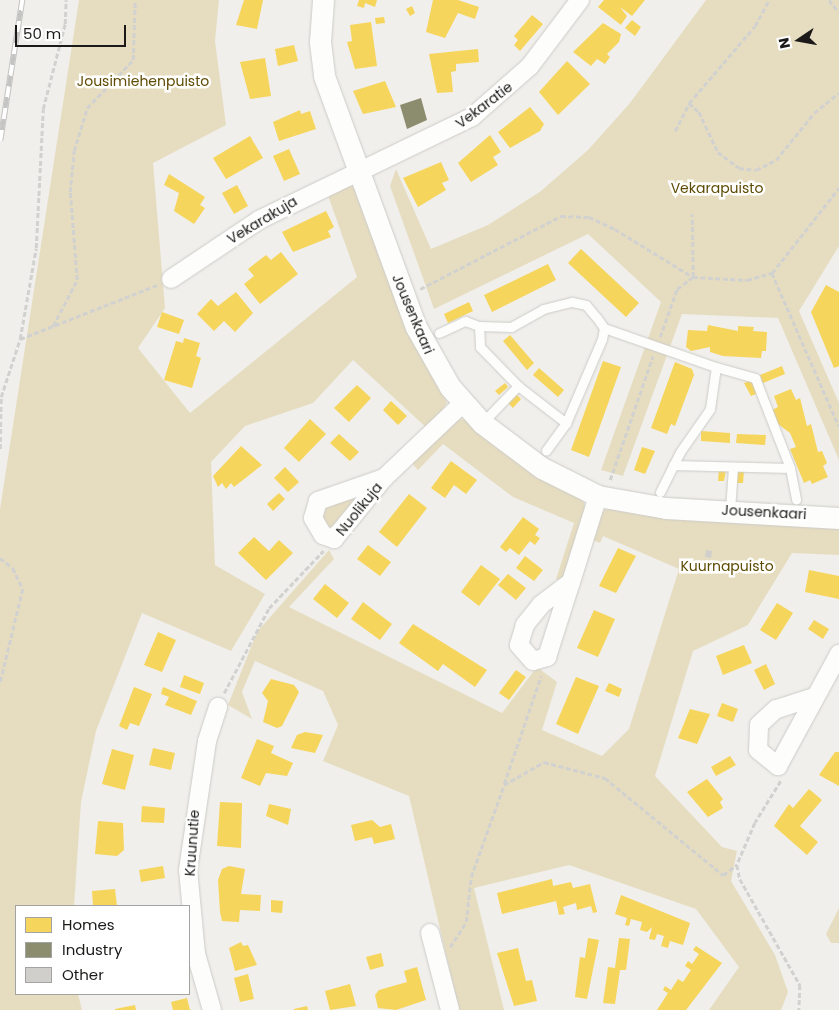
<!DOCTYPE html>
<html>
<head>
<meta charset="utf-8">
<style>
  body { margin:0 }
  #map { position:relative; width:839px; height:1010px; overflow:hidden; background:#f0efeb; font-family:Poppins,sans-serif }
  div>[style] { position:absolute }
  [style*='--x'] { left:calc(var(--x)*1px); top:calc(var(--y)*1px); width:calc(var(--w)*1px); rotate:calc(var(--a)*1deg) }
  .green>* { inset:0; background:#e6ddc1 }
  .homes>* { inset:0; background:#f6d55c }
  .industry>* { inset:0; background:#8c8c6e }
  .building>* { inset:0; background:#d0cfcc }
  .path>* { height:2.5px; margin-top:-1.25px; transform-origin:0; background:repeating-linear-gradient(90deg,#d1d1d0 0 5px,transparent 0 7.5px) }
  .roads { filter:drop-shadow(0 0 1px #cccbc8) drop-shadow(0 0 1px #cccbc8) }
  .service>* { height:9px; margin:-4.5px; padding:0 4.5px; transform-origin:4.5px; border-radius:4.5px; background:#fdfdfc }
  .minor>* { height:18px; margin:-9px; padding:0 9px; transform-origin:9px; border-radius:9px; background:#fdfdfc }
  .tertiary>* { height:21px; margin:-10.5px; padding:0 10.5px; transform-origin:10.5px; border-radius:10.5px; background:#fdfdfc }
  .rail>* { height:5.5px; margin-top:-2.75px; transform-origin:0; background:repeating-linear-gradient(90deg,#fff 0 11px,#c4c4c3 0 22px); box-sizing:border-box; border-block:1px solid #c4c4c3 }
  span { translate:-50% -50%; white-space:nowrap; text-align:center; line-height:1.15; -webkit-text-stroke:5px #fff; paint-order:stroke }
  .park-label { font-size:14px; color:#5e4b03 }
  .street-label { font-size:14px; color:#1b1a18 }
  .legend { position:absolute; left:15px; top:905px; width:175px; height:90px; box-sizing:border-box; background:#fff; border:1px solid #a4a3a3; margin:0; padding:6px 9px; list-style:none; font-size:15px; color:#1b1a18 }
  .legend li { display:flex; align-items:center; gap:10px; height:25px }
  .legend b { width:25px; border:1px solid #a4a3a3 }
  .north { position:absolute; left:774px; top:15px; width:50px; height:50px; -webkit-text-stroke:4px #fff; paint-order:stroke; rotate:258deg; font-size:14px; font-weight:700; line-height:20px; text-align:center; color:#1b1a18 }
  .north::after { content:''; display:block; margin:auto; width:18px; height:22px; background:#1b1a18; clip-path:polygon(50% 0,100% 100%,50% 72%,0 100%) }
  .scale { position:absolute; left:15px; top:25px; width:111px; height:22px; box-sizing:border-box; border:2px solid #1b1a18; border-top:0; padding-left:6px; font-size:15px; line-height:18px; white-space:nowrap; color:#1b1a18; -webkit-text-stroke:4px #fff; paint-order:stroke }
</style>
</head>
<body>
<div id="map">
  <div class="green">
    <div style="clip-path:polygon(79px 0,219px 0,215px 41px,226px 125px,153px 163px,165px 308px,138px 348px,190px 413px,357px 277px,326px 190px,348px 184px,357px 189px,447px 403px,429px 430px,353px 360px,313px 403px,245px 426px,211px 462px,215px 565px,265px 594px,231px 651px,142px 613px,96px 731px,81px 802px,74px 906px,16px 906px,16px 994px,78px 994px,82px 1010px,0 1010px,0 509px)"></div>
    <div style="clip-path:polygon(706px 0,839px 0,839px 246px,799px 311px,839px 403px,839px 460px,778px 318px,682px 314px,623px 476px,601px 470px,661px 302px,588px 234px,434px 309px,390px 186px,396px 169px,431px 249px,488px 225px,541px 191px,588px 150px,630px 103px)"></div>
    <div style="clip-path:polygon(465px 419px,583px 500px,587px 513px,571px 568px,561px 581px,556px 579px,574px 523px,513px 497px,443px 444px,418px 470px,414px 466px,413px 462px,457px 420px)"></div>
    <div style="clip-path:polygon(371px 486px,337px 526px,326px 529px,319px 506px)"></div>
    <div style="clip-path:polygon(608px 508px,839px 524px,839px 555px,792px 553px,748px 625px,693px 651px,655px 776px,722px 847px,737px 851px,731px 881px,775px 955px,788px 992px,781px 1010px,709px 1010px,739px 967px,696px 909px,569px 865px,474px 888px,504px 1010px,459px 1010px,409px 796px,323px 761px,338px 725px,323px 691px,255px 661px,242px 692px,252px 719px,228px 705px,257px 632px,329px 550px,334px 559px,289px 607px,502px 713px,537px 667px,557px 682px,542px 730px,602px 756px,629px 729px,679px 569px,603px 536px,600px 543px,593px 540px,600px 513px)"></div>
    <div style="clip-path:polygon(839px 908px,839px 943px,831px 943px,826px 934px)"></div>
  </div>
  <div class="homes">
    <div style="clip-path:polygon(244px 0,263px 0,257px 29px,236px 25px)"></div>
    <div style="clip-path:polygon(359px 0,377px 0,375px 7px,365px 3px,364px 8px,357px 6px)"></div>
    <div style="clip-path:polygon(433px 0,458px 0,479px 7px,475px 19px,458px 13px,445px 38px,426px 32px)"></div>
    <div style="clip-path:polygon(604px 0,645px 0,632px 16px,620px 7px,627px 16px,621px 25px,598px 7px)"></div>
    <div style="clip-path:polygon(412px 6px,415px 13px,410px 16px,406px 9px)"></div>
    <div style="clip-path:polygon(532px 15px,543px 24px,520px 51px,514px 45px,518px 40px,514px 36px)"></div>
    <div style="clip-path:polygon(384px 17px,385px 23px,376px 24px,375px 18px)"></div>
    <div style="clip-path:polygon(632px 20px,641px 27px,635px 36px,625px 28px)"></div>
    <div style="clip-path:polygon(371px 22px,377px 66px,355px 69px,347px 42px,352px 41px,350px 25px)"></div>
    <div style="clip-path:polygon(603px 23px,621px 34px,619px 42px,607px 54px,610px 57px,605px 64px,597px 59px,591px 66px,573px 52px)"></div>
    <div style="clip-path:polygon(294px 45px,298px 61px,278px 66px,275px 49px)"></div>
    <div style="clip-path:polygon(478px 49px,479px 62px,456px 64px,456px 71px,451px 72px,453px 92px,437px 93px,429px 54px)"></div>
    <div style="clip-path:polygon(265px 58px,271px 96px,250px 99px,240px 62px)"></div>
    <div style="clip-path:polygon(567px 61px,590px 84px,558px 115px,539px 92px)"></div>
    <div style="clip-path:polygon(385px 81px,396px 107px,363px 114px,353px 91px)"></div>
    <div style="clip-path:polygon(530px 107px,544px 124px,540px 131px,510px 148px,498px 132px)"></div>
    <div style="clip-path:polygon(300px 110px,301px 114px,310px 111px,316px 129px,279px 141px,273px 122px)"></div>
    <div style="clip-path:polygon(490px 135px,501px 152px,493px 157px,498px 165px,471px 182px,458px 163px)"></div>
    <div style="clip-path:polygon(250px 136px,263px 158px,226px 179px,213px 158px)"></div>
    <div style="clip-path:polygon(289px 149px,300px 174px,284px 181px,273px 156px)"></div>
    <div style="clip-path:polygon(441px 162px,449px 180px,442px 183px,446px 190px,418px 207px,403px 178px)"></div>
    <div style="clip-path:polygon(169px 174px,205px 197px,200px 205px,205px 208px,194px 224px,174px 211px,179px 193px,164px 185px)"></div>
    <div style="clip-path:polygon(237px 185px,248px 206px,234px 214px,222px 193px)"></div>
    <div style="clip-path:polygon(326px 211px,334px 227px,328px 231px,331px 237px,293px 252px,282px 232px)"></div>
    <div style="clip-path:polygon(581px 249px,639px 303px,626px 317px,568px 263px)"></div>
    <div style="clip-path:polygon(281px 252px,298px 274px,260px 304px,244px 284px,254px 276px,248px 269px,266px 255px,271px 260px)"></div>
    <div style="clip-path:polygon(548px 264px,556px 280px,492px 312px,484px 295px)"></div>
    <div style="clip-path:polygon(826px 285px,839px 292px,839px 366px,834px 368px,811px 312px)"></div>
    <div style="clip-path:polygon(236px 292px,253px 313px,235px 332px,224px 321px,214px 331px,197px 314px,211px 299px,218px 306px)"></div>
    <div style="clip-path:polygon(469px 302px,473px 311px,448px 323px,444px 314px)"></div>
    <div style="clip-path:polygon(162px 312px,184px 320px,179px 334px,157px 327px)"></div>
    <div style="clip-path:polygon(708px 325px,738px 331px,738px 326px,754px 327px,753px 331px,767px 332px,766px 351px,762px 351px,761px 358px,723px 356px,710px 352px,710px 347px,691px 351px,686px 347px,688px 330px,707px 331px)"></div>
    <div style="clip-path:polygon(510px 335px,534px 363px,527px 370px,503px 341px)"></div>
    <div style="clip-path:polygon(184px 338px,200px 343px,196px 356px,201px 358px,192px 388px,164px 380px,176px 341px,183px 343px)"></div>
    <div style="clip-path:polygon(603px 361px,621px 367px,589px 457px,571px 450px)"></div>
    <div style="clip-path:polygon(675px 362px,692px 369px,694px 375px,675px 426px,671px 424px,667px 434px,651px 428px)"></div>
    <div style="clip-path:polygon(782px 366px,785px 374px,763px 383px,760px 375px)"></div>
    <div style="clip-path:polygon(539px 368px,564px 390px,558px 397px,533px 375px)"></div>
    <div style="clip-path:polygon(752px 380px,758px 393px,751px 396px,744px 383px)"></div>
    <div style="clip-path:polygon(505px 383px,508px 387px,499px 395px,495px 391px)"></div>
    <div style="clip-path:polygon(357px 385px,371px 398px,349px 422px,334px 408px)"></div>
    <div style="clip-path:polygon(791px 389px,796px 400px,800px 398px,807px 426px,811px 424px,818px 452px,822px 451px,827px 463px,823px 466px,828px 477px,812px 484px,810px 480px,804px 483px,790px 449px,796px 447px,790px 433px,778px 424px,772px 410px,778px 407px,774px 396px)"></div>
    <div style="clip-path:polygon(516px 394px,521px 399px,513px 408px,508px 403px)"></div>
    <div style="clip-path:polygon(391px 401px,407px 416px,398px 425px,383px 410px)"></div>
    <div style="clip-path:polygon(310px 419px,326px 434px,299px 462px,284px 448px)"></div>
    <div style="clip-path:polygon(701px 431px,730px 433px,730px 443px,701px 441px)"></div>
    <div style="clip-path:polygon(339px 434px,359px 452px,350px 461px,330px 443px)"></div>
    <div style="clip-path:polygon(737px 434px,766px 435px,765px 445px,736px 443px)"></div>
    <div style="clip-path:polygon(241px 446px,262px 465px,234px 487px,231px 483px,226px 489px,222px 483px,218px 487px,213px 476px)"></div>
    <div style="clip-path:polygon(642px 447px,655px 451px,645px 474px,634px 470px)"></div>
    <div style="clip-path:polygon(451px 461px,477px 480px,466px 494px,454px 485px,445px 498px,431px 488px)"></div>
    <div style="clip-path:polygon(285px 467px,299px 482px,288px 492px,274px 478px)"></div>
    <div style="clip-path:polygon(719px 469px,726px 470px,724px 481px,718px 481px)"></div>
    <div style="clip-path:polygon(737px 470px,744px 471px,743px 483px,736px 483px)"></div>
    <div style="clip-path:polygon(279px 493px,285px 499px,273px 511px,267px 504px)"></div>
    <div style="clip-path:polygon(409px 494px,427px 508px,397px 547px,379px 532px)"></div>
    <div style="clip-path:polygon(523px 517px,539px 529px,535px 535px,540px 538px,535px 545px,530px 541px,519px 555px,510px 548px,506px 552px,500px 547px)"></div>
    <div style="clip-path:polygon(254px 537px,269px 551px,279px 540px,293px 553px,266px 580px,238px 553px)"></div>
    <div style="clip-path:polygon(368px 545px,391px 562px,380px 576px,357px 559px)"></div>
    <div style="clip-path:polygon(618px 548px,636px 556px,616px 593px,599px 586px)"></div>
    <div style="clip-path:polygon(525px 556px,543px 570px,534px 581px,516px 568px)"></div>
    <div style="clip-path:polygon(481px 565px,500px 579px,479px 606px,461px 592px)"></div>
    <div style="clip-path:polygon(809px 570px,839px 576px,839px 599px,805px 592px)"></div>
    <div style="clip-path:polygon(508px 574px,526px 588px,516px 600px,498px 585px)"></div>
    <div style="clip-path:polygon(325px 584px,349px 603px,337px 618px,313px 599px)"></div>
    <div style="clip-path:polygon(363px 602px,392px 624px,380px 640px,351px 619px)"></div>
    <div style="clip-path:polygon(777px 603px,793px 613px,776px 640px,760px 630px)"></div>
    <div style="clip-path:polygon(594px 610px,615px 619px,598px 657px,577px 648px)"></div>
    <div style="clip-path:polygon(814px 620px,829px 629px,823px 639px,808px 629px)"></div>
    <div style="clip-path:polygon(413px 624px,487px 670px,475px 687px,443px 664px,438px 671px,399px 643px)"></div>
    <div style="clip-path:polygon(158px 632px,176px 640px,162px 672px,144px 665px)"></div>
    <div style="clip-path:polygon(744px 645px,752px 663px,723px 675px,716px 656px)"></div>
    <div style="clip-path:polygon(766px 664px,775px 684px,764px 690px,754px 670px)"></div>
    <div style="clip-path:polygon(516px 670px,526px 677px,509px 700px,499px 693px)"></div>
    <div style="clip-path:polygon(184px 675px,204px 683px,200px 694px,180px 687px)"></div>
    <div style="clip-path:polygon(576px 677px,599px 686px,578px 734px,556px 724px)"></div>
    <div style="clip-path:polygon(271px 679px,294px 685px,299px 692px,282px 726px,277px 728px,263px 722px,268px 701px,262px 693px)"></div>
    <div style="clip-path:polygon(609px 683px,622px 689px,619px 697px,605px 691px)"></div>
    <div style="clip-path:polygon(134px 687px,152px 694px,139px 726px,130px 723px,127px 730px,119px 726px)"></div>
    <div style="clip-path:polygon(163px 687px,197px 701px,191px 715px,165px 705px,169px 697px,161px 694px)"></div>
    <div style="clip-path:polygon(722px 703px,738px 709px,733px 722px,717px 716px)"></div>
    <div style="clip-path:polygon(690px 709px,710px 714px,697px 744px,678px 738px)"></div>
    <div style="clip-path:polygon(305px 732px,323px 735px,315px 753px,291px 748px,297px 735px)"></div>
    <div style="clip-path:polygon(257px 739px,274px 746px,271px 753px,293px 763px,287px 776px,266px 773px,260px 786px,241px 778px)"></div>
    <div style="clip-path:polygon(153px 748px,175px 753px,171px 770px,149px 765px)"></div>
    <div style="clip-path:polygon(112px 749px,134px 755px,125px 790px,102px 784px)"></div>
    <div style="clip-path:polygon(835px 752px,839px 752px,839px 786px,819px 775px)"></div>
    <div style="clip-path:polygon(730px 756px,736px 765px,716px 776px,711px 767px)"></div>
    <div style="clip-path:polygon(707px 779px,723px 799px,720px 802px,723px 808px,708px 817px,687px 792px)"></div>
    <div style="clip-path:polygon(809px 789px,822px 800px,800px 826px,818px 842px,807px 855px,774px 826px,789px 804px,793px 808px)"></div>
    <div style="clip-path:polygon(220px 802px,242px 803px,241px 848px,217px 846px)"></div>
    <div style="clip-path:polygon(269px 804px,291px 809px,288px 825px,266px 816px)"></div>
    <div style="clip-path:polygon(142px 806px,165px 808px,164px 823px,141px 822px)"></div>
    <div style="clip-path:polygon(372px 820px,380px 827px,391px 824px,395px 839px,374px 844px,372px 837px,355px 841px,351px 825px)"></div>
    <div style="clip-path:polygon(98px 821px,123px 823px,124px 850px,117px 856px,95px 854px)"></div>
    <div style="clip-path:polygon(163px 866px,165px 878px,141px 882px,139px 870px)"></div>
    <div style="clip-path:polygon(229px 866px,245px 869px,241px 894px,261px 895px,260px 911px,240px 910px,239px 922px,222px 921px,220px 912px,218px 880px,222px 869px)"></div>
    <div style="clip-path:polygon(552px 879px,553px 886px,571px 882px,573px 888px,590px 884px,597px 912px,593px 913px,591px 906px,577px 910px,576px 903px,563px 907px,565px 914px,559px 915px,556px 901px,502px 914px,497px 893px)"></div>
    <div style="clip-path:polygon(115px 889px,117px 906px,93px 906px,92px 891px)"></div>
    <div style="clip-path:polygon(621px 895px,690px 923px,683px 945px,670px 941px,668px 948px,661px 946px,664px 936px,657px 934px,655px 940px,649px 939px,652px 927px,647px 932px,640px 930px,642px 922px,631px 919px,629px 926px,625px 925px,627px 918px,615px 914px)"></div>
    <div style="clip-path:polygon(271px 900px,283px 901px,282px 913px,271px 912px)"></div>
    <div style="clip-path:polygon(588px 938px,599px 940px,587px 999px,575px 997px,580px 957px,585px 958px)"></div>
    <div style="clip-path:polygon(619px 938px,630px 939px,626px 970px,620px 970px,615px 1004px,603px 1003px,608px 967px,615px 968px)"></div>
    <div style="clip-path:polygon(241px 942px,243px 946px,248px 945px,257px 965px,235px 971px,229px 948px)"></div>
    <div style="clip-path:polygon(696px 946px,722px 963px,686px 1010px,657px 1010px,668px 993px,663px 990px,665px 986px,671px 990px,678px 979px,683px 982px,691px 970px,685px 966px,688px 961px,692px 964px,699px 954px,693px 950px)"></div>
    <div style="clip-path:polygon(518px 948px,526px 981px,532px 980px,537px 1001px,514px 1006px,497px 953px)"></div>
    <div style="clip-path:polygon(381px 953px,384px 966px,370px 970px,366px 957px)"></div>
    <div style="clip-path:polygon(417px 967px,426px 1000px,396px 1010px,378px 1008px,375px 995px,379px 990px,407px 982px,404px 971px)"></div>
    <div style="clip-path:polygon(248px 974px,254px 999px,240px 1002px,234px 978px)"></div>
    <div style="clip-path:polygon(350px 984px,356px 1006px,330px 1010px,325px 991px)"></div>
    <div style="clip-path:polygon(187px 998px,190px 1010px,173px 1010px,171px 1002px)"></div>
    <div style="clip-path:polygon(135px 1005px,136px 1010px,115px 1010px,115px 1009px)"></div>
    <div style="clip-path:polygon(307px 1006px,308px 1010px,294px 1010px,294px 1009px)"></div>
  </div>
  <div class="industry">
    <div style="clip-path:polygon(421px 98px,427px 120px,407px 129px,400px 105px)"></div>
  </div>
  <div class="building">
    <div style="clip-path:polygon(706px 550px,712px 551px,711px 558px,705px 557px)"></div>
  </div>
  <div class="path">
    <div style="--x:829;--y:0;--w:16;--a:50"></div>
    <div style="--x:689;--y:103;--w:13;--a:42"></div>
    <div style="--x:699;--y:112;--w:44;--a:64.6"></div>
    <div style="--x:718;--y:152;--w:26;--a:37"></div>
    <div style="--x:739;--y:168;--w:17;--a:7"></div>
    <div style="--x:756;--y:170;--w:22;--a:-27"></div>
    <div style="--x:776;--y:160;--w:60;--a:-51"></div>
    <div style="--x:814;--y:113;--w:32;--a:-39"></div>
    <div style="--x:675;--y:131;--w:31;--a:-63"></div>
    <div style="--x:689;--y:103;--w:101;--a:-49.4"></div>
    <div style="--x:755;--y:26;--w:30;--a:-62"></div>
    <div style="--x:772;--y:273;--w:167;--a:66.4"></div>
    <div style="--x:420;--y:289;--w:159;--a:-27.4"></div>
    <div style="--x:561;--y:216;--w:28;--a:2"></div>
    <div style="--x:589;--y:217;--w:29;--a:25"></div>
    <div style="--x:615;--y:229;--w:92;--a:31.6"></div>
    <div style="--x:693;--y:277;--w:63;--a:-90.9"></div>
    <div style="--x:53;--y:326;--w:52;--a:-62.4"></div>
    <div style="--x:77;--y:280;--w:88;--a:-94.5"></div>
    <div style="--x:70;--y:192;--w:41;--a:-84.4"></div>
    <div style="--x:74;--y:151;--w:45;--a:-73.2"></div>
    <div style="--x:87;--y:108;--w:66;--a:-46.2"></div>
    <div style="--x:133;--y:60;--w:60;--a:-88.1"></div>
    <div style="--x:660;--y:337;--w:51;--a:-70.5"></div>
    <div style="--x:677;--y:289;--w:20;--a:-37"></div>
    <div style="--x:693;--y:277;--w:54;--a:3.2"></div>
    <div style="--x:747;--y:280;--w:26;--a:-16"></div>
    <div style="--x:772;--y:273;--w:108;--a:-51.8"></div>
    <div style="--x:20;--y:339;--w:92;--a:-80"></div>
    <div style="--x:36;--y:248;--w:139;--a:-87.1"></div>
    <div style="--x:43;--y:109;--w:88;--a:-75.5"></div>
    <div style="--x:65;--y:24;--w:24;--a:-88"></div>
    <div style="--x:0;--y:449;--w:52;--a:-88.9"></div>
    <div style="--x:1;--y:397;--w:61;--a:-71.9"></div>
    <div style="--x:20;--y:339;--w:147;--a:-21.5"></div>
    <div style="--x:610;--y:480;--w:131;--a:-70.9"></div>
    <div style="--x:0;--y:558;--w:16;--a:38"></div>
    <div style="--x:13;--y:568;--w:23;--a:65"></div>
    <div style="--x:23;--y:589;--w:98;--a:103.6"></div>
    <div style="--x:224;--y:693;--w:96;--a:-62.1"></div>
    <div style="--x:269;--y:608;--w:79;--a:-46.5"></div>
    <div style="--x:781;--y:781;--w:49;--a:121.8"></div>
    <div style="--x:755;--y:823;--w:46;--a:113.2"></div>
    <div style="--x:737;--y:865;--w:14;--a:78"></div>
    <div style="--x:740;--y:879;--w:122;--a:60.5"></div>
    <div style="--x:800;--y:985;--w:25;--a:92"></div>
    <div style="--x:504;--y:784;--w:114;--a:-71.1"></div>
    <div style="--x:450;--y:947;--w:30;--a:-57"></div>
    <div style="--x:466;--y:922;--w:45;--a:-83.7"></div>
    <div style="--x:471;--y:877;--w:98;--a:-70.3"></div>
    <div style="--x:504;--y:785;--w:46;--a:-29.9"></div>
    <div style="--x:544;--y:762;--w:63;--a:14.7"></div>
    <div style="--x:605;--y:778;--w:153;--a:39.4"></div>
    <div style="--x:723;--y:875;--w:17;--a:-36"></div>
  </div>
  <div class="roads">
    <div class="service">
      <div style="--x:479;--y:326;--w:32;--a:2"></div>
      <div style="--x:511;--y:327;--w:37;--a:-29"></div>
      <div style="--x:543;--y:309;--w:30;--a:-14"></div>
      <div style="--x:572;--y:302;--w:14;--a:12"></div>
      <div style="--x:586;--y:305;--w:17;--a:50"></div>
      <div style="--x:597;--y:318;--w:12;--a:55"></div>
      <div style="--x:604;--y:328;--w:11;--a:100"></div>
      <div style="--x:602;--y:339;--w:91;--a:113.2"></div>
      <div style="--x:604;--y:328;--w:119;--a:19.2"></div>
      <div style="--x:439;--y:333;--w:29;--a:-25"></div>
      <div style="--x:465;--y:321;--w:15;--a:20"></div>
      <div style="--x:479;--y:326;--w:21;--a:87"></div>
      <div style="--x:480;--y:347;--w:54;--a:45.7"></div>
      <div style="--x:518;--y:386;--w:61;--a:37.6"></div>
      <div style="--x:566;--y:423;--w:34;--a:126"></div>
      <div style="--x:482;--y:423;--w:52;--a:-45.8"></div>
      <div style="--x:673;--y:465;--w:117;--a:1.5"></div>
      <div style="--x:660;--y:492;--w:45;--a:-63.4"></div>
      <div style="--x:680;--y:452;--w:52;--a:-55.1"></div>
      <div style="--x:710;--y:409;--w:42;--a:-81.9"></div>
      <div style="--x:716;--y:367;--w:41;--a:15.8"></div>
      <div style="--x:755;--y:378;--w:97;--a:68.7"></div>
      <div style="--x:790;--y:468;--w:32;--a:79"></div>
      <div style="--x:730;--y:510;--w:43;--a:-86"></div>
    </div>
    <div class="minor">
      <div style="--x:171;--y:279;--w:106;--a:-33.8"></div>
      <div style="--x:259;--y:220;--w:237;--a:-25.8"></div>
      <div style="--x:472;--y:117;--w:77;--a:-41.3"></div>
      <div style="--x:530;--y:66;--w:83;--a:-52.9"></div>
      <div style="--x:384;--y:478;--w:70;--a:160.8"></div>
      <div style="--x:318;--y:501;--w:18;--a:106"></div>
      <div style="--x:313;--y:518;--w:20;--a:60"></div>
      <div style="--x:323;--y:535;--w:12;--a:20"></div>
      <div style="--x:334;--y:539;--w:79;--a:-50.7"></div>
      <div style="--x:384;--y:478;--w:109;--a:-43.5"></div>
      <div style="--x:571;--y:582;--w:38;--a:143"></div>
      <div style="--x:541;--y:605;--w:26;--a:129"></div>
      <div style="--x:525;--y:625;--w:21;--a:107"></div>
      <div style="--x:519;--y:645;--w:21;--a:49"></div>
      <div style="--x:533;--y:661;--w:15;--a:-16"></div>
      <div style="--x:547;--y:657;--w:79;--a:-72.3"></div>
      <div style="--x:571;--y:582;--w:90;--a:-72.6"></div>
      <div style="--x:814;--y:697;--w:40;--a:162"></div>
      <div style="--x:776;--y:709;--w:23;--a:137"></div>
      <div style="--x:759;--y:725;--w:25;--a:92"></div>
      <div style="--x:758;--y:750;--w:26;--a:39"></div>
      <div style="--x:778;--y:766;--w:128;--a:-61.4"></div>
      <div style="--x:430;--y:933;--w:80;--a:75.4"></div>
      <div style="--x:212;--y:1010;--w:58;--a:-105.9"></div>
      <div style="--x:196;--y:954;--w:84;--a:-95.4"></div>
      <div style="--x:188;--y:870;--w:130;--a:-81.6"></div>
      <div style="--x:207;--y:741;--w:36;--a:-72"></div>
    </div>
    <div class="tertiary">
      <div style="--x:323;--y:0;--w:42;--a:94.1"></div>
      <div style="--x:320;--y:42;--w:34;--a:83"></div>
      <div style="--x:324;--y:76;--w:267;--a:69.9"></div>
      <div style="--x:416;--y:327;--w:69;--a:60.5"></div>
      <div style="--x:450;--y:387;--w:48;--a:48.4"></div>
      <div style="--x:482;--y:423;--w:75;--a:36.9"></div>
      <div style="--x:542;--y:468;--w:63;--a:26.6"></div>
      <div style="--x:598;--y:496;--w:69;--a:10"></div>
      <div style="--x:666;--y:508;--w:173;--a:3.3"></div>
    </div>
  </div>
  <div class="rail">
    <div style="--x:0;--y:141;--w:143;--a:-81.1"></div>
  </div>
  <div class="park-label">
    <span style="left:143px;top:81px">Jousimiehenpuisto</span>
    <span style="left:717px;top:188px">Vekarapuisto</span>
    <span style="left:727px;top:566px">Kuurnapuisto</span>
  </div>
  <div class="street-label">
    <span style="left:484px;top:105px;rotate:-37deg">Vekaratie</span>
    <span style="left:262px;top:220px;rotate:-31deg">Vekarakuja</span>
    <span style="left:413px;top:314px;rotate:67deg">Jousenkaari</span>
    <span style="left:359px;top:509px;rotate:-51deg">Nuolikuja</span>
    <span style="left:764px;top:512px;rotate:3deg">Jousenkaari</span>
    <span style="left:192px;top:843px;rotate:-86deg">Kruunutie</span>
  </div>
  <ul class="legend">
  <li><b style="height:14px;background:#f6d55c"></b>Homes</li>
  <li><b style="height:14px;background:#8c8c6e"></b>Industry</li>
  <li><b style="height:14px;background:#d0cfcc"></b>Other</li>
  </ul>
  <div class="north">N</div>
  <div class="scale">50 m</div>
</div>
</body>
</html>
